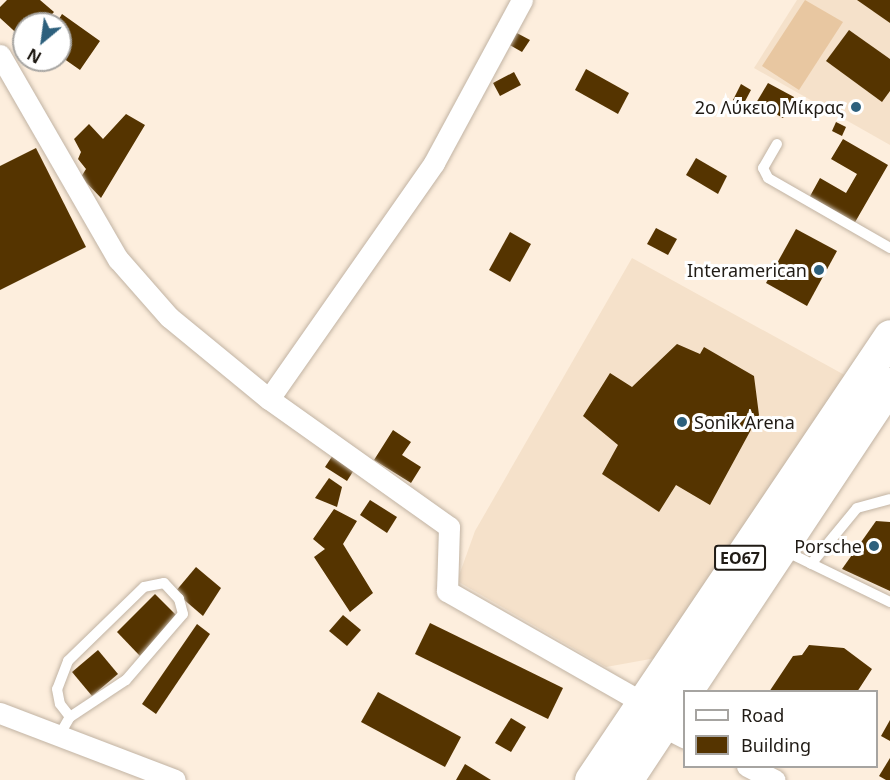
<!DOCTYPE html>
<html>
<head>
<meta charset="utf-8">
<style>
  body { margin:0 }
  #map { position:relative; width:890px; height:780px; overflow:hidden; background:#fdeedd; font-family:"Noto Sans",sans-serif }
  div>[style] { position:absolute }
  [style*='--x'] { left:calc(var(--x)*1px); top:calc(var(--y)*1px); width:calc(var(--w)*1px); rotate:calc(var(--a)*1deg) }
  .built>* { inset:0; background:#f5e1ca }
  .green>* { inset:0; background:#e8c7a1 }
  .building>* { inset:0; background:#553400 }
  .roads { filter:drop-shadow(0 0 2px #c1b3a3) drop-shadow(0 0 2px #c1b3a3) }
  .service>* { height:10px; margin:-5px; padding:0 5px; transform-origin:5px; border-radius:5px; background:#fff }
  .minor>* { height:21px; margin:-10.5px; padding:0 10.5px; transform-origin:10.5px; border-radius:10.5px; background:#fff }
  .primary>* { height:33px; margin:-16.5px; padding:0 16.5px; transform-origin:16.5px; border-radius:16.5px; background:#fff }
  .dots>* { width:16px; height:16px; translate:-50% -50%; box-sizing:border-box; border:3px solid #fff; border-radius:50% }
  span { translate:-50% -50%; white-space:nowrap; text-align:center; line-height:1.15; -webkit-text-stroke:6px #fff; paint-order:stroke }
  .shield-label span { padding:2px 4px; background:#fff; border:2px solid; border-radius:4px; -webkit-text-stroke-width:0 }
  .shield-label { font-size:16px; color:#201b15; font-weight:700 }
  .poi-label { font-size:18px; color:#201b15 }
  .right { translate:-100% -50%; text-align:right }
  .left { translate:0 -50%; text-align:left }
  .legend { position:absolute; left:683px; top:690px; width:195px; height:78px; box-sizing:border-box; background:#fff; border:2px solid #a6a4a1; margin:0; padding:8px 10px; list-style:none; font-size:18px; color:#201b15 }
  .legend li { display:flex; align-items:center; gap:12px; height:30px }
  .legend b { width:30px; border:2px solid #a6a4a1 }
  .north { position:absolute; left:12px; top:12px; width:60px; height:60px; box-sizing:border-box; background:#fff; border:2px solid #a6a4a1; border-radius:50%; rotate:209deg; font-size:16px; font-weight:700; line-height:24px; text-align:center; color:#201b15 }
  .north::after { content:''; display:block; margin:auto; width:21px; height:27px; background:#2d607d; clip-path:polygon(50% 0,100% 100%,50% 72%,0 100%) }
</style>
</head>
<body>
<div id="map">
  <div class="built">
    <div style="clip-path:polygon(797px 0,890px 0,890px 145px,754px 68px)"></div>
    <div style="clip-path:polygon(632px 258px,850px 378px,656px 658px,606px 667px,457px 581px,475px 531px)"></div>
  </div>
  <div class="green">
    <div style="clip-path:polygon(805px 0,843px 22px,799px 90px,762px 66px)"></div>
  </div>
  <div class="building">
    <div style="clip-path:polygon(7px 0,40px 0,54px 12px,43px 24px,24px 24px,24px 40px,0 18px,0 7px)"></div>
    <div style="clip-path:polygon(857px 0,890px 0,890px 23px)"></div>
    <div style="clip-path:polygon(62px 14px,100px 41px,80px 70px,60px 56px,60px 24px,56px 24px)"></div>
    <div style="clip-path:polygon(849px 30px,890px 59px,890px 91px,882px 102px,826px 61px)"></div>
    <div style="clip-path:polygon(515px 32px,530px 40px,522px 52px,508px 44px)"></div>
    <div style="clip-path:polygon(586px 69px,629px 93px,618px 114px,575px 90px)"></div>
    <div style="clip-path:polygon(514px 72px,521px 85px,500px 96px,493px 83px)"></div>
    <div style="clip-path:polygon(768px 83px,794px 97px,783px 118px,756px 103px)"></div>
    <div style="clip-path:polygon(741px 84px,751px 90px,743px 105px,733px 100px)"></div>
    <div style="clip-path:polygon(126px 114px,145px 125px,101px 198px,81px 177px,86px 169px,78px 159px,81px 152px,74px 139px,89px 124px,103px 139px)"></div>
    <div style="clip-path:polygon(836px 122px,846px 127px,842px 136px,832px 131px)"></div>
    <div style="clip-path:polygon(843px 139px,888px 165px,854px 224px,809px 198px,820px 178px,846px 193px,857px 174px,831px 159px)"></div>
    <div style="clip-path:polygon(36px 148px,86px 247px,0 290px,0 166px)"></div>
    <div style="clip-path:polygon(696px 158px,727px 176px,718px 194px,686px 175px)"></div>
    <div style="clip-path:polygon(656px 228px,677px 239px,668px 255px,647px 244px)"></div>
    <div style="clip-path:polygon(796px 229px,837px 251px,807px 306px,766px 283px)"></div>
    <div style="clip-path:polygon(510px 232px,531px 244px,510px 282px,489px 270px)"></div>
    <div style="clip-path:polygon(677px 344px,700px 354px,704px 347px,754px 376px,759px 415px,710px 505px,676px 485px,659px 512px,602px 474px,618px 445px,583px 416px,610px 373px,632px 387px)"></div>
    <div style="clip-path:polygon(393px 430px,411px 442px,402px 455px,421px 467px,411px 483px,374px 460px)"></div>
    <div style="clip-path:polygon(337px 449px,359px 462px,347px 481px,325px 467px)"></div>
    <div style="clip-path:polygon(329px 478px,342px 487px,337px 507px,315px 498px)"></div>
    <div style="clip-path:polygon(370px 500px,397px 517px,387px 533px,360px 515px)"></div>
    <div style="clip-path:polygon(334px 509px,357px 521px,343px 544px,373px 593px,350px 612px,314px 557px,325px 549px,313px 539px)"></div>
    <div style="clip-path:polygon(876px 521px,890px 522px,890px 591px,842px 569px)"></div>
    <div style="clip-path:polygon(196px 567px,221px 588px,203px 616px,175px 592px)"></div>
    <div style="clip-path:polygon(155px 594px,179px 618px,140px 656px,117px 632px)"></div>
    <div style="clip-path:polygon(343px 615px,361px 630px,347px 646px,329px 631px)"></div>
    <div style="clip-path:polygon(430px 623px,563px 688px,548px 719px,415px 654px)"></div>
    <div style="clip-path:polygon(197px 624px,210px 634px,156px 714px,142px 704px)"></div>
    <div style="clip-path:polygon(809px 645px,844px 648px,872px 669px,857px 692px,769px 692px,793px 656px,802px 655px)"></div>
    <div style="clip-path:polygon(98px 650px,118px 674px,92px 696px,72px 672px)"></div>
    <div style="clip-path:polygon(378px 692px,461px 737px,445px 767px,361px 722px)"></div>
    <div style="clip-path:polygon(511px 718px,526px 727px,511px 752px,495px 743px)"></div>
    <div style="clip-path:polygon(890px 720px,890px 741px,881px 736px)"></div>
    <div style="clip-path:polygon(890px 758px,890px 780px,886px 780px,879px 776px)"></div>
    <div style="clip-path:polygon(465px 764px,491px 780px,456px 780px)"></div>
  </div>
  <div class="roads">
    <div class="service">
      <div style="--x:777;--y:144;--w:28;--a:120"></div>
      <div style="--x:763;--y:168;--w:11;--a:63"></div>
      <div style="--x:768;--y:178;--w:141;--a:29.8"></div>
      <div style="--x:783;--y:550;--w:119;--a:25.9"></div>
      <div style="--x:811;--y:564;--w:72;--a:-50.6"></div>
      <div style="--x:857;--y:508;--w:34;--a:-15"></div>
      <div style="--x:60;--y:734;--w:20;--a:-60"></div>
      <div style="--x:70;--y:717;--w:67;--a:-33.5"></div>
      <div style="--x:126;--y:680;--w:87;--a:-49.2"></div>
      <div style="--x:183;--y:614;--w:16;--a:-105"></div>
      <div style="--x:179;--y:599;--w:22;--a:-133"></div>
      <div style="--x:164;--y:583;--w:20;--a:169"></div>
      <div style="--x:144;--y:587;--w:106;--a:135.8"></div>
      <div style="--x:68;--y:661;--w:30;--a:111"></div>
      <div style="--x:57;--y:689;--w:15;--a:79"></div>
      <div style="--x:60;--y:704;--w:16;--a:52"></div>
    </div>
    <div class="minor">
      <div style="--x:522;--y:0;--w:185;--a:118.4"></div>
      <div style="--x:434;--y:163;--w:288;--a:125"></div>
      <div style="--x:269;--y:399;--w:221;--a:35.4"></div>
      <div style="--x:449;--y:527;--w:64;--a:91.8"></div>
      <div style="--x:447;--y:591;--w:226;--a:29.7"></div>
      <div style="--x:0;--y:55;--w:236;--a:60"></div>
      <div style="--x:118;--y:259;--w:77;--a:48.7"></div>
      <div style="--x:169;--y:317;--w:129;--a:39.4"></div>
      <div style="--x:0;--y:713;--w:187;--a:20.9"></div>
      <div style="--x:662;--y:726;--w:25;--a:27"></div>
      <div style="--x:747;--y:766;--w:31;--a:27"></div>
    </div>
    <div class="primary">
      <div style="--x:685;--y:692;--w:370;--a:-56.4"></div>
      <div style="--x:591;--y:780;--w:535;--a:-56.04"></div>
      <div style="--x:626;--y:780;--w:105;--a:-56.6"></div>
    </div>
  </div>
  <div class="dots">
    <div style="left:856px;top:107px;background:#2d607d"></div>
    <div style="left:819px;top:270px;background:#2d607d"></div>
    <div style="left:682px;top:422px;background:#2d607d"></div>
    <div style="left:874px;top:546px;background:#2d607d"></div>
  </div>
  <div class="shield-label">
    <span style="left:740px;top:558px">ΕΟ67</span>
  </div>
  <div class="poi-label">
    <span class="right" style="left:844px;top:107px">2ο Λύκειο Μίκρας</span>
    <span class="right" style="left:807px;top:270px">Interamerican</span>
    <span class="left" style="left:694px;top:422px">Sonik Arena</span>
    <span class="right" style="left:862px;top:546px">Porsche</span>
  </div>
  <ul class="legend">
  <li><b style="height:8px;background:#fff"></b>Road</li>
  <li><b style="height:16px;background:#553400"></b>Building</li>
  </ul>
  <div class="north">N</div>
</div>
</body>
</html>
